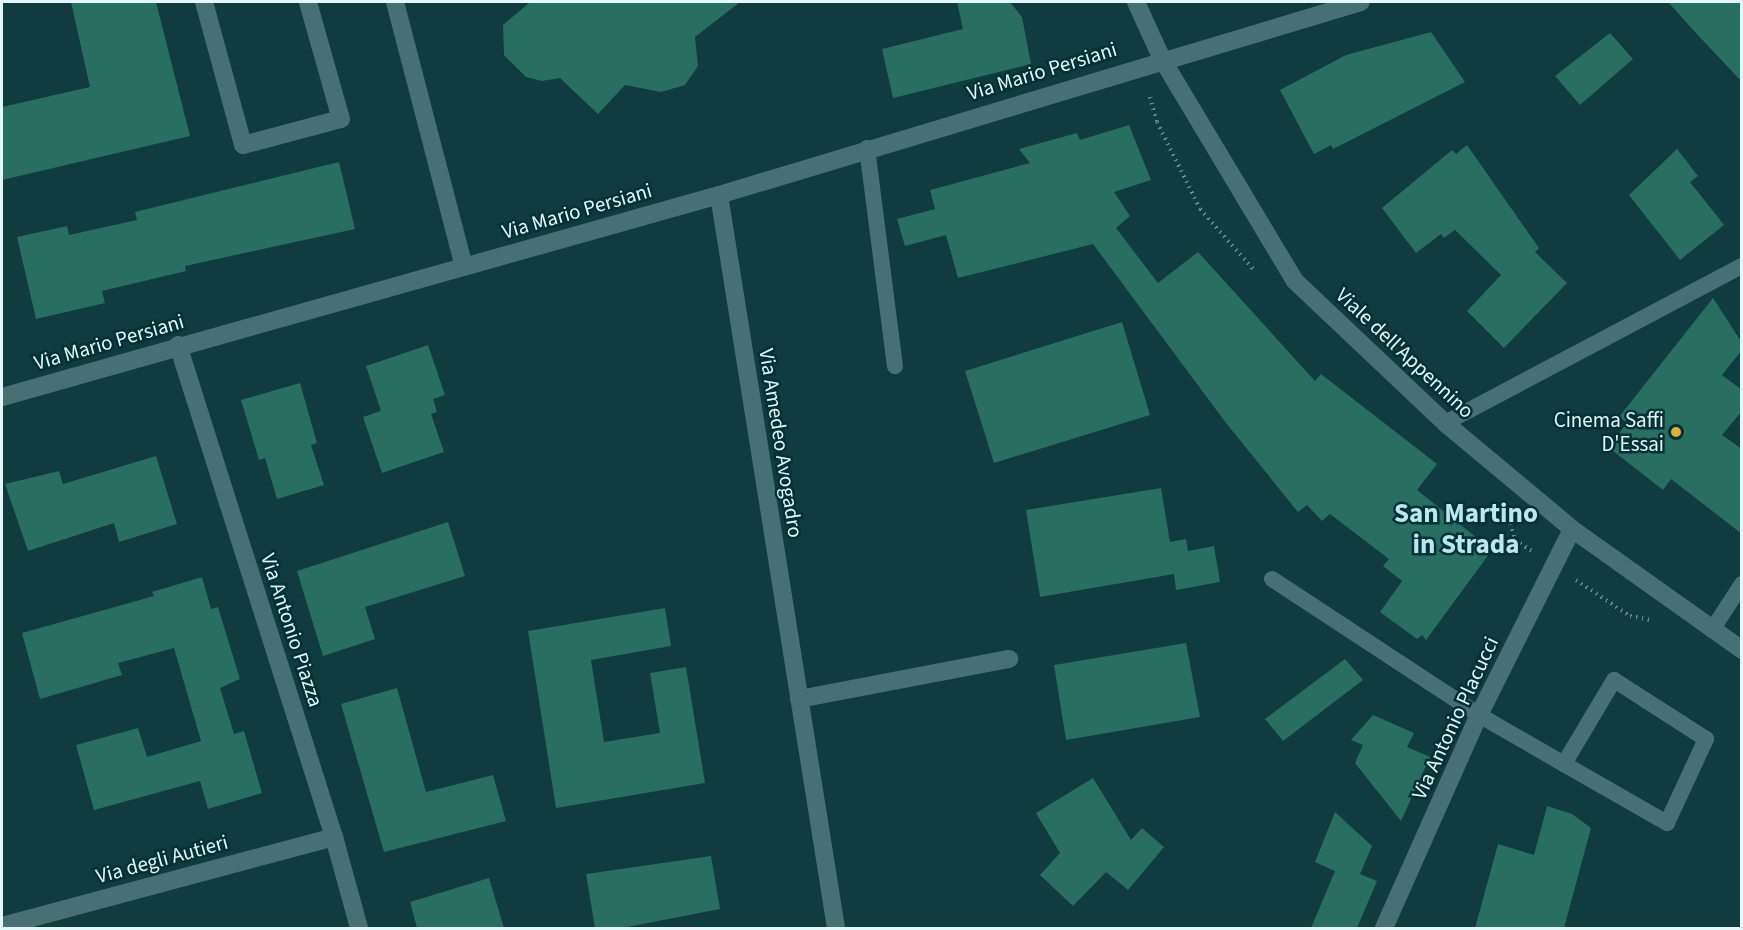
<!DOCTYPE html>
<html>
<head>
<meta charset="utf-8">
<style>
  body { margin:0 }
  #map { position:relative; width:1743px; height:930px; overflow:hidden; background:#103b3f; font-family:"Source Sans 3",sans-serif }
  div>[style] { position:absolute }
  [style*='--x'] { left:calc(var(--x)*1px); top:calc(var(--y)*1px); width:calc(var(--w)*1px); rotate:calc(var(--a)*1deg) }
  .building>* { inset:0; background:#286e61 }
  .path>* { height:4px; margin-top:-2px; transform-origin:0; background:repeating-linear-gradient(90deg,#688a8d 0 1.5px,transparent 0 6px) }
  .service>* { height:16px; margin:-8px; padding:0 8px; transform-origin:8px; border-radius:8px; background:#467074 }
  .minor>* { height:18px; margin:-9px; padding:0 9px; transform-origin:9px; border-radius:9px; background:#467074 }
  .secondary>* { height:18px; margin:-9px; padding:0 9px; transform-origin:9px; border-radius:9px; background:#467074 }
  .dots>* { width:16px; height:16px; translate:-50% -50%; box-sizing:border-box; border:3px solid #033135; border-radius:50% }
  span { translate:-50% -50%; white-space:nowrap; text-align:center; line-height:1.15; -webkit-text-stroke:5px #033135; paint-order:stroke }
  .street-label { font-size:21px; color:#e2f8fa }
  .poi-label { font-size:21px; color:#e2f8fa }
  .right { translate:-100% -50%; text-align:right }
  .district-label { font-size:27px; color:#bae8ec; font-weight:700 }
  .frame { position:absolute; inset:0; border:3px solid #e2f8fa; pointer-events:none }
</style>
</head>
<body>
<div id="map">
  <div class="building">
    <div style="clip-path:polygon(71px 2px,156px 2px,190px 136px,2px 180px,2px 107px,90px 87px)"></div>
    <div style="clip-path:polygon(530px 2px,740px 2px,695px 37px,698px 66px,685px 85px,661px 92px,625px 85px,598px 114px,560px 78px,542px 81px,526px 77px,504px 55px,503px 25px)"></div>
    <div style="clip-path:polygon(957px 2px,1010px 2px,1022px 17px,1031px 64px,893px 98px,882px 49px,963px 29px)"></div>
    <div style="clip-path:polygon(1668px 2px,1742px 2px,1742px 82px,1695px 32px)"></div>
    <div style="clip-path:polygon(1431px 32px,1465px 82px,1333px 149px,1331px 145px,1314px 154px,1280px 90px,1346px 55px)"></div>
    <div style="clip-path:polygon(1610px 33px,1633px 59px,1580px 105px,1555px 76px)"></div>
    <div style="clip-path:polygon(1129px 125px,1151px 180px,1114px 192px,1130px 216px,1116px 228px,1158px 283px,1198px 252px,1315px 381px,1321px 374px,1437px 464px,1417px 490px,1492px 550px,1426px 640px,1422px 635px,1417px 639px,1380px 612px,1402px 581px,1383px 566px,1389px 559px,1330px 514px,1322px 521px,1307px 505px,1298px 512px,1226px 423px,1093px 244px,958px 278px,946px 235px,905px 246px,897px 219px,935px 209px,930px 190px,1030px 163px,1019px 149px,1077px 133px,1080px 140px)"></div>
    <div style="clip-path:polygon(1467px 145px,1539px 248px,1535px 252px,1567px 283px,1504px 348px,1467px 311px,1501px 275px,1455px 230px,1444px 238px,1441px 234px,1416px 253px,1382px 208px,1452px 150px,1456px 154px)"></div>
    <div style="clip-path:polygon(1677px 149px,1698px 176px,1690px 182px,1724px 225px,1680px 260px,1629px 195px)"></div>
    <div style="clip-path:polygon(339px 162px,355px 229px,185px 266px,186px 271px,102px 291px,105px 303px,36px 319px,17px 237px,67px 226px,69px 235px,137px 220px,135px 212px)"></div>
    <div style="clip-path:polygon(1713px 298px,1742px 343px,1742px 350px,1722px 375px,1742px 390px,1742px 411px,1722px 435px,1742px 449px,1742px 534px,1671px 479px,1663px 490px,1608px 447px,1627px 423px,1619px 417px)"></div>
    <div style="clip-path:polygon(1122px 322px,1150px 415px,994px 463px,965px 371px)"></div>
    <div style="clip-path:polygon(428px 345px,445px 395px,433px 399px,437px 412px,431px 414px,444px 452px,382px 473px,363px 417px,381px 411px,366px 366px)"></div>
    <div style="clip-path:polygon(300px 383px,317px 443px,311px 445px,324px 485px,277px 499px,265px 458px,259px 460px,241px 400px)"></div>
    <div style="clip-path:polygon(156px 456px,177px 524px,119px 542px,114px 523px,28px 551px,5px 484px,59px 471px,63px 484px)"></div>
    <div style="clip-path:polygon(1161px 488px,1170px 542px,1186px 539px,1188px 551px,1214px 546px,1220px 582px,1176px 590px,1174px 574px,1040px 597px,1026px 510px)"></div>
    <div style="clip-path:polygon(448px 522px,465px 576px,365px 607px,375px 639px,323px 656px,297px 571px)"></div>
    <div style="clip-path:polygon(202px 577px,211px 609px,218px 607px,240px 679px,220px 688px,234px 734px,244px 731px,262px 793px,208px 809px,200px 781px,94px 810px,76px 745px,138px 728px,147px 757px,201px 741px,174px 648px,118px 663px,122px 675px,40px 699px,22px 633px,154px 596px,152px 592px)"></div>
    <div style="clip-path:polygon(665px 608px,671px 646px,591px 660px,604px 742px,660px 733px,650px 673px,686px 667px,705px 783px,556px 808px,528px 631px)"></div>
    <div style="clip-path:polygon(1186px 643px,1200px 717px,1066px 740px,1054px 665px)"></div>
    <div style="clip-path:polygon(1345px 659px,1363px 680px,1283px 741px,1265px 719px)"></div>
    <div style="clip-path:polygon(397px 688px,426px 792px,493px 775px,506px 821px,384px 852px,341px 704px)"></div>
    <div style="clip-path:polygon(1373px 715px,1414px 733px,1407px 747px,1430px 757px,1401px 821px,1355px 763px,1363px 745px,1351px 740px)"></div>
    <div style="clip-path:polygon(1093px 778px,1131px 840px,1142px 828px,1164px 847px,1128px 890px,1106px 872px,1073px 906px,1040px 875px,1060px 853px,1036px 813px)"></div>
    <div style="clip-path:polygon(1547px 806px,1572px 814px,1591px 828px,1564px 928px,1475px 928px,1498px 844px,1534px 855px)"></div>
    <div style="clip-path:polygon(1335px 812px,1372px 846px,1360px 874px,1377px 881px,1357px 928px,1311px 928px,1335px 871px,1315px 862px)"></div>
    <div style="clip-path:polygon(711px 856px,720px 909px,622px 928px,595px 928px,586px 874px)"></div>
    <div style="clip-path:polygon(489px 878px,504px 928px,417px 928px,410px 902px)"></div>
  </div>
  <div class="path">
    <div style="--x:1150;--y:97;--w:26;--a:74"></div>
    <div style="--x:1157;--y:122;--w:97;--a:63.7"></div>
    <div style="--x:1200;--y:209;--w:80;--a:48.5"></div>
    <div style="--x:1507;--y:512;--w:29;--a:74"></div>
    <div style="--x:1515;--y:540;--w:20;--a:33"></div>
    <div style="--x:1576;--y:580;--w:65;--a:33.7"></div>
    <div style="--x:1630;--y:616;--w:20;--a:11"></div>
  </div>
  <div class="service">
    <div style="--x:867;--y:148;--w:220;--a:82.7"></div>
    <div style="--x:1445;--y:423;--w:336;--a:-27.9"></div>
    <div style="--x:1272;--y:579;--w:248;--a:33.3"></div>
    <div style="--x:1479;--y:715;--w:98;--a:30"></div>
    <div style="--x:1564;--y:764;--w:119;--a:29.8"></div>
    <div style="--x:1667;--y:823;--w:93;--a:-65.1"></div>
    <div style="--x:1706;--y:739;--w:109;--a:-147.3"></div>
    <div style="--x:1614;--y:680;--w:98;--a:120.8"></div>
    <div style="--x:1712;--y:630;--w:55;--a:-56.9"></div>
  </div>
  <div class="minor">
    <div style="--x:204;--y:2;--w:148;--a:74.7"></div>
    <div style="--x:243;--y:145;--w:101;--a:-14.9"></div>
    <div style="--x:341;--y:119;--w:122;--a:-105.8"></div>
    <div style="--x:395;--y:2;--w:273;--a:75.4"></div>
    <div style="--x:719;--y:195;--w:742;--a:80.93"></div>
    <div style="--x:178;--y:345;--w:516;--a:72.41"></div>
    <div style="--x:334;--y:837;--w:94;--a:74.6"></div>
    <div style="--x:2;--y:397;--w:745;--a:-15.73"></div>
    <div style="--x:719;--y:195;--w:670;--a:-16.73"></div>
    <div style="--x:799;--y:699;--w:214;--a:-10.8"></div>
    <div style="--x:2;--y:926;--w:344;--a:-15"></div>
  </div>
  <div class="secondary">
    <div style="--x:1136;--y:2;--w:63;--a:65.5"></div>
    <div style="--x:1162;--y:59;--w:259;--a:59.1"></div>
    <div style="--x:1295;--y:281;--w:207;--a:43.4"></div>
    <div style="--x:1445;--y:423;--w:165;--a:39.8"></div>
    <div style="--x:1572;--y:529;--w:209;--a:35.4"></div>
    <div style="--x:1384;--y:928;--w:233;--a:-66"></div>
    <div style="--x:1479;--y:715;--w:208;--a:-63.4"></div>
  </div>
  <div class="dots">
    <div style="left:1676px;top:432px;background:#e5ad35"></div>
  </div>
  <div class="street-label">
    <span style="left:1042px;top:71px;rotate:-17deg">Via Mario Persiani</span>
    <span style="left:577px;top:211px;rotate:-16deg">Via Mario Persiani</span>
    <span style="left:109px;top:342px;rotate:-16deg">Via Mario Persiani</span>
    <span style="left:1405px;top:353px;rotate:43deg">Viale dell'Appennino</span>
    <span style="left:781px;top:443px;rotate:81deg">Via Amedeo Avogadro</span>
    <span style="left:292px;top:630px;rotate:72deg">Via Antonio Piazza</span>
    <span style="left:1455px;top:718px;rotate:-65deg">Via Antonio Placucci</span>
    <span style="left:162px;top:859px;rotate:-15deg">Via degli Autieri</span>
  </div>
  <div class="poi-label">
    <span class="right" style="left:1664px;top:432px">Cinema Saffi<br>D'Essai</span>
  </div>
  <div class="district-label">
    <span style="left:1466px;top:529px">San Martino<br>in Strada</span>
  </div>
  <div class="frame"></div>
</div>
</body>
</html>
